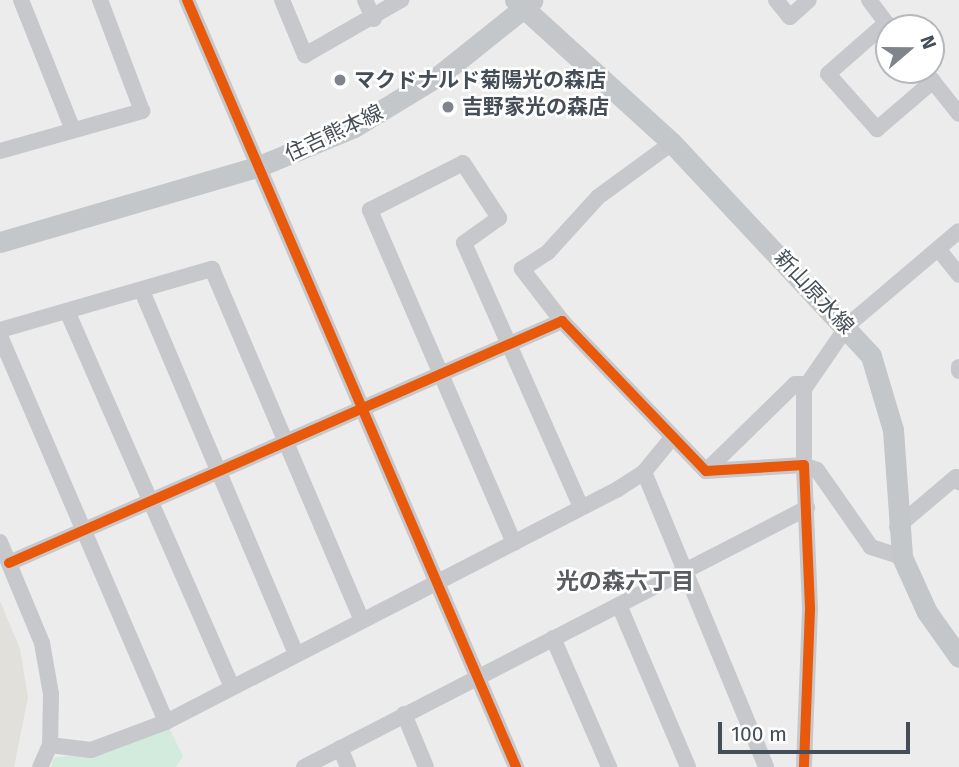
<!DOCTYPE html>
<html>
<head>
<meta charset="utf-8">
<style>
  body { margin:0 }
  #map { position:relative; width:959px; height:767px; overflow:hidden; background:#edecec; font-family:"Fira Sans","Noto Sans JP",sans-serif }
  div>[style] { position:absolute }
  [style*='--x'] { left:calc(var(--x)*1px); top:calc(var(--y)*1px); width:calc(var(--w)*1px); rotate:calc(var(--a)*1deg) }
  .commercial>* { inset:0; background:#e2e0da }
  .green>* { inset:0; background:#d2ebdc }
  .minor>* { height:16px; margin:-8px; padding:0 8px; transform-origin:8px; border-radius:8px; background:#c6c8cb }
  .major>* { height:21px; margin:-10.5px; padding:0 10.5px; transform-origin:10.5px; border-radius:10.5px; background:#c3c7c9 }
  .cycleway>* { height:10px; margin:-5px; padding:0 5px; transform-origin:5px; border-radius:5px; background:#e8590c }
  .dots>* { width:19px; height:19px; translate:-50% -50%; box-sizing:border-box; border:4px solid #fff; border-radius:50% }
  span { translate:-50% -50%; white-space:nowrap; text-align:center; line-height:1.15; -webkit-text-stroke:5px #fff; paint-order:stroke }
  .poi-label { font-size:21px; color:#454e57; font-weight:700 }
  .left { translate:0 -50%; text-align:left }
  .street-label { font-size:21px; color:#454e57 }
  .neighbourhood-label { font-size:23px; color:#595c60; font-weight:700 }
  .north { position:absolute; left:875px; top:14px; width:70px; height:70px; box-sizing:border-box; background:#fff; border:2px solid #b5b8bc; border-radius:50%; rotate:70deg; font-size:19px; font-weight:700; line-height:28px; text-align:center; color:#454e57 }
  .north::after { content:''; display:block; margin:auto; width:24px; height:32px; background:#80858b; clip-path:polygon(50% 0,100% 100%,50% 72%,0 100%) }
  .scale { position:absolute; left:718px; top:722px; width:192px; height:32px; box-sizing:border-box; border:4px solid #454e57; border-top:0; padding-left:9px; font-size:21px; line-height:24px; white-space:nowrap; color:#454e57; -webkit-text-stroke:5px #fff; paint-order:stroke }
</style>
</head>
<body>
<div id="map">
  <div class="commercial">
    <div style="clip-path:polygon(0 601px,20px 649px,28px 697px,14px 767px,0 767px)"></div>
  </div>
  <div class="green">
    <div style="clip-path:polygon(168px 726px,183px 756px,176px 767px,51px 767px,54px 758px,122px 747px)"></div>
  </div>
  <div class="minor">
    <div style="--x:21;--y:0;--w:140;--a:68.2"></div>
    <div style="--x:187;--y:0;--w:835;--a:66.78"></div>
    <div style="--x:282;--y:0;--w:60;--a:67.3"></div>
    <div style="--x:305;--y:55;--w:111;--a:-29.8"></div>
    <div style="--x:365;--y:0;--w:21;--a:65"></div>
    <div style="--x:776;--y:0;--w:22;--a:51"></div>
    <div style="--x:790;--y:17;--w:25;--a:-42"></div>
    <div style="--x:869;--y:0;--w:35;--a:53"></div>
    <div style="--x:886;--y:23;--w:77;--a:138.7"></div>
    <div style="--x:828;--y:74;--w:74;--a:48.3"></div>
    <div style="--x:877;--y:129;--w:74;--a:-40.6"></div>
    <div style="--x:924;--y:70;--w:56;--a:51.5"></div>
    <div style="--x:0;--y:151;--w:148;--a:-15.7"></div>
    <div style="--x:142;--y:111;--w:119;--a:-110.7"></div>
    <div style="--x:939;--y:250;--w:32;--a:51"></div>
    <div style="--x:142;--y:291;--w:394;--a:67"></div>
    <div style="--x:67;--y:311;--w:410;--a:66.3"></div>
    <div style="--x:562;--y:321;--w:66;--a:-127.6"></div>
    <div style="--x:522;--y:269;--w:31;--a:-33"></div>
    <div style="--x:548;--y:252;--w:74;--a:-47.7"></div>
    <div style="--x:598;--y:197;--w:92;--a:-36.1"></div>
    <div style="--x:0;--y:330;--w:221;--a:-16.1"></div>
    <div style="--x:212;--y:269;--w:380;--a:66.9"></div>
    <div style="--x:0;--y:336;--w:420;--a:66.7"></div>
    <div style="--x:959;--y:367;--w:4;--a:90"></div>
    <div style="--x:706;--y:471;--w:124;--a:-44.3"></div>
    <div style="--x:795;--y:384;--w:11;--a:0"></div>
    <div style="--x:644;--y:472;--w:319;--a:67.5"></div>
    <div style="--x:897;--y:527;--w:77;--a:-40.3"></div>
    <div style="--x:956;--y:477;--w:6;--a:59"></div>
    <div style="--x:0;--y:542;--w:109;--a:67.4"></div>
    <div style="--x:42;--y:643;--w:52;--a:80"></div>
    <div style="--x:51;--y:694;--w:51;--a:91.1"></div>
    <div style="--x:50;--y:745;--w:24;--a:114"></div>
    <div style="--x:514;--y:543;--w:363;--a:-113.4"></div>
    <div style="--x:370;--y:210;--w:104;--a:-26.8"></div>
    <div style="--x:463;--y:163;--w:66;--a:56.8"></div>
    <div style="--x:499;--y:218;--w:43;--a:144.5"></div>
    <div style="--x:464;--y:243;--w:289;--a:66.1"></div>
    <div style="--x:902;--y:557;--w:33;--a:-162"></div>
    <div style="--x:871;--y:547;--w:94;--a:-125"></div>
    <div style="--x:817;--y:470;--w:14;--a:-159"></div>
    <div style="--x:804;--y:465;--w:76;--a:-90"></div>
    <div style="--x:804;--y:389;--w:78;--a:-55.5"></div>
    <div style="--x:848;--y:325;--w:145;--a:-40.3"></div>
    <div style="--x:9;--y:563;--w:604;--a:-23.63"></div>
    <div style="--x:562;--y:321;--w:208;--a:46.2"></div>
    <div style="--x:706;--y:471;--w:98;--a:-3.5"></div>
    <div style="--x:804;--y:465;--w:144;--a:87.6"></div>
    <div style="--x:810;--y:609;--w:158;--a:92.2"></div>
    <div style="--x:619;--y:605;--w:176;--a:66.9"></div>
    <div style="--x:553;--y:638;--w:141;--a:66.5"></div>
    <div style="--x:404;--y:714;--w:57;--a:67.5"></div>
    <div style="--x:50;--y:745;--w:41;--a:7"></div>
    <div style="--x:91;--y:750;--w:80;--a:-20.5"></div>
    <div style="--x:166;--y:722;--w:509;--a:-27.27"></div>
    <div style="--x:618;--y:489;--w:31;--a:-33"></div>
    <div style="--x:644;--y:472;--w:43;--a:-50.7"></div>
    <div style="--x:340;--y:748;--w:21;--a:67"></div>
    <div style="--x:304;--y:767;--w:566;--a:-27.24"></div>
  </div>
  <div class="major">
    <div style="--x:515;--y:0;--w:212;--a:42.3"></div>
    <div style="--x:672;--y:143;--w:291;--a:46.9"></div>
    <div style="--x:871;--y:356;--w:77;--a:73.4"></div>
    <div style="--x:893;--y:430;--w:127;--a:85.9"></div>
    <div style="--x:902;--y:557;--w:60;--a:65.6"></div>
    <div style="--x:927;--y:612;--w:55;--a:54.6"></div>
    <div style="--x:0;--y:242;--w:268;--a:-16.3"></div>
    <div style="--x:257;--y:167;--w:105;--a:-22.4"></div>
    <div style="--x:354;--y:127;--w:102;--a:-31.3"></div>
    <div style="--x:441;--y:74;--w:117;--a:-38.7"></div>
  </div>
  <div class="cycleway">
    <div style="--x:187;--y:0;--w:835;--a:66.78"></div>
    <div style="--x:9;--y:563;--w:604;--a:-23.63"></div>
    <div style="--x:562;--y:321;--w:208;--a:46.2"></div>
    <div style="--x:706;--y:471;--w:98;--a:-3.5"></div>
    <div style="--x:804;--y:465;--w:144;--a:87.6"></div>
    <div style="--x:810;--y:609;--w:158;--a:92.2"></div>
  </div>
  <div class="dots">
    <div style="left:340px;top:80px;background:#80858b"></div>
    <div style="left:448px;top:107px;background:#80858b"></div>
  </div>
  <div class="poi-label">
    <span class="left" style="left:354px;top:80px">マクドナルド菊陽光の森店</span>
    <span class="left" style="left:462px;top:107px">吉野家光の森店</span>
  </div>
  <div class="street-label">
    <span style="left:334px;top:133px;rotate:-25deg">住吉熊本線</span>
    <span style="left:814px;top:292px;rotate:47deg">新山原水線</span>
  </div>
  <div class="neighbourhood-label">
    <span style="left:625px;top:581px">光の森六丁目</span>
  </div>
  <div class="north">N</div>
  <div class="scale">100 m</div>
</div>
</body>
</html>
